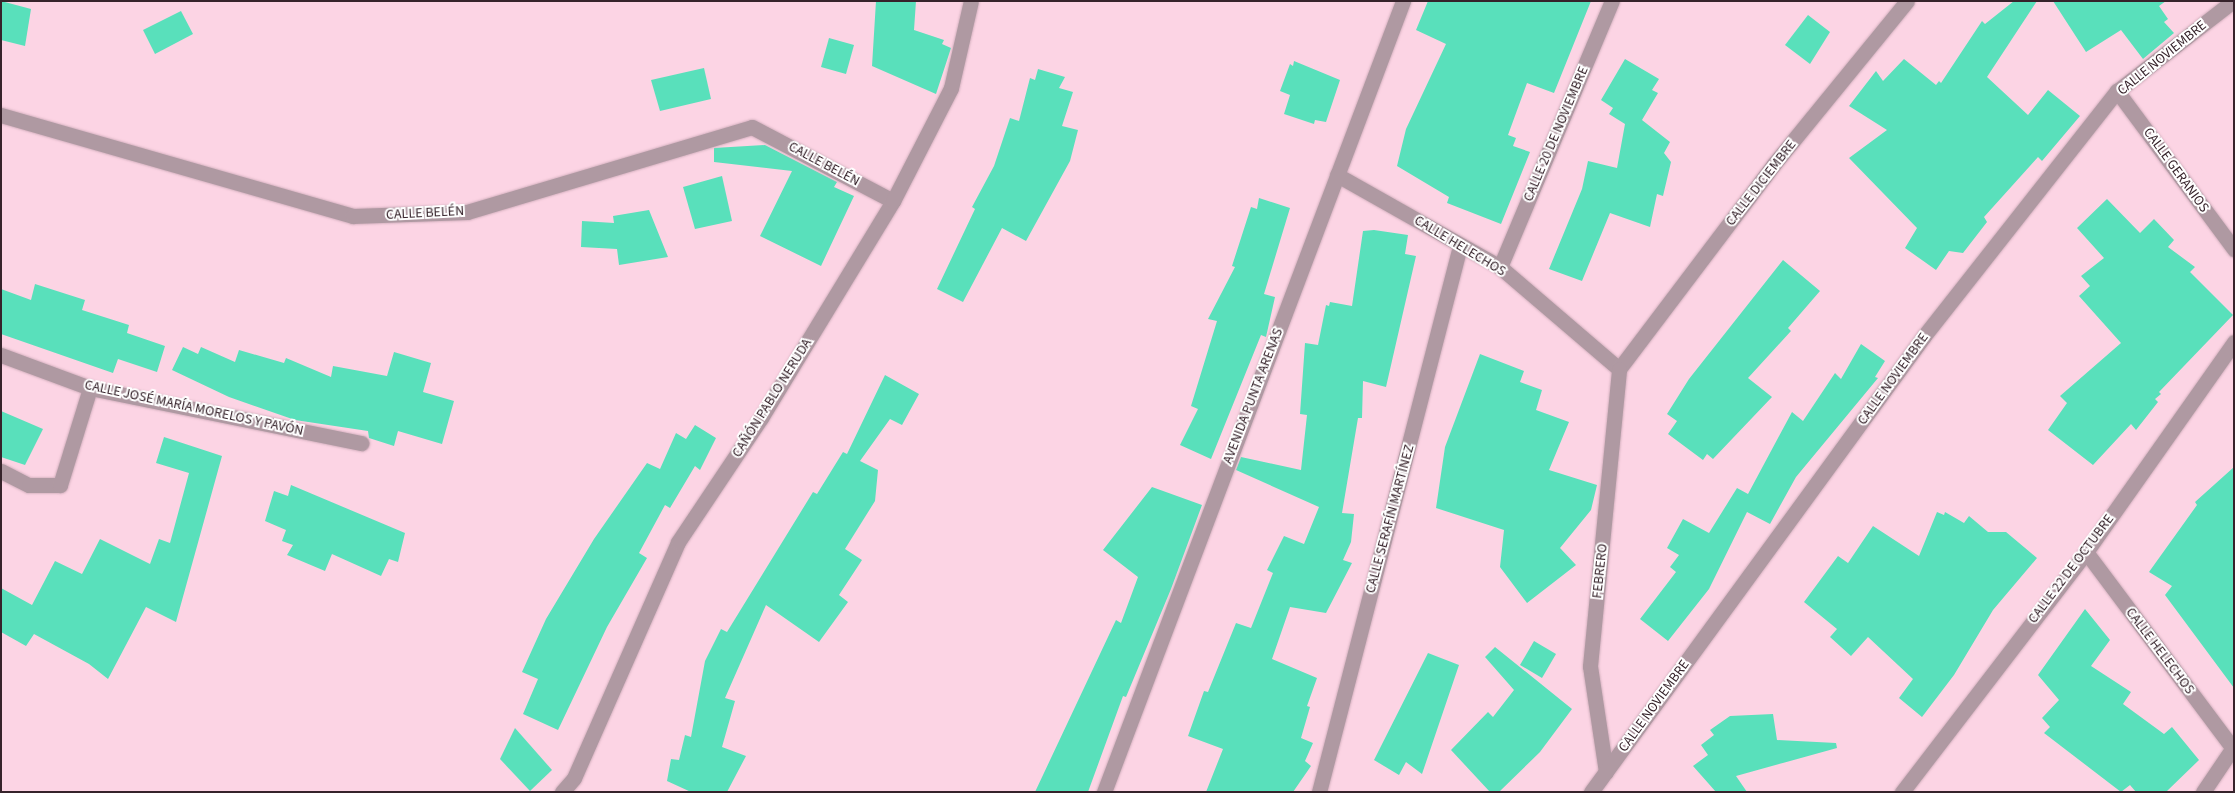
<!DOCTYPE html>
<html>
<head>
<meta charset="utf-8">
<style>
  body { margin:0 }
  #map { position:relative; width:2235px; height:793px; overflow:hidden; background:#fcd4e4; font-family:"Source Sans 3",sans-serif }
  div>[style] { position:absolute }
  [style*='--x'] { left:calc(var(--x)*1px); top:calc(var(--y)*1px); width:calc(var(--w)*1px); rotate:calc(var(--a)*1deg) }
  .building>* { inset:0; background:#59e0bb }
  .roads { filter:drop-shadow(0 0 1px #d4b1bf) drop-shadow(0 0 1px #d4b1bf) }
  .minor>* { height:15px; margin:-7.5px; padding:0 7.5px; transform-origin:7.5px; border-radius:7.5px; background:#af99a2 }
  span { translate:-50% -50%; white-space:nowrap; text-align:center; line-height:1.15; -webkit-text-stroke:4px #fff; paint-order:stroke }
  .street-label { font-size:14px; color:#36232b }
  .frame { position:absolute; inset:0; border:2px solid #36232b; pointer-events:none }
</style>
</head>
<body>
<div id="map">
  <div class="building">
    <div style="clip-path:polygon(1px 1px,31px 9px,25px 46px,1px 40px)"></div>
    <div style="clip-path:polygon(876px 1px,916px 1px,914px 30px,944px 40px,942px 44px,951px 48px,936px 94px,872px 66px)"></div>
    <div style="clip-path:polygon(1428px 1px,1591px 1px,1554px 93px,1527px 83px,1508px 135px,1516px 138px,1513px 146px,1530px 152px,1501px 224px,1447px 203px,1449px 197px,1397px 166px,1406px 129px,1446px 44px,1416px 30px)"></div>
    <div style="clip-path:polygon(2014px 1px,2037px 1px,1987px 77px,2028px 115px,2048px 90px,2080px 116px,2042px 161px,2038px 157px,1984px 217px,1987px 222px,1963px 253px,1949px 251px,1936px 270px,1905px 248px,1917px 228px,1849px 158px,1887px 130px,1849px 106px,1876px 71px,1883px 81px,1904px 59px,1936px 85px,1939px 81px,1941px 83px,1982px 21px,1985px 24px)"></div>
    <div style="clip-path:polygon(2053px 1px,2166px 1px,2159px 6px,2168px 19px,2164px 22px,2174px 33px,2143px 59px,2121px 30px,2086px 52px)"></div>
    <div style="clip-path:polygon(181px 11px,193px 34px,155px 54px,143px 30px)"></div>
    <div style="clip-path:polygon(1808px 15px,1830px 32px,1810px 64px,1785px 45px)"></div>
    <div style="clip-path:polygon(829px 38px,854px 45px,846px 74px,821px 67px)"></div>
    <div style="clip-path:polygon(1625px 59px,1659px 79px,1652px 90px,1658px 93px,1642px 120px,1670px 142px,1664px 153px,1671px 162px,1663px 196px,1657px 194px,1650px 227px,1610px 213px,1582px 281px,1549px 269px,1582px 189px,1588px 161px,1617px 168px,1625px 124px,1609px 114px,1613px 108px,1601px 100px)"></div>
    <div style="clip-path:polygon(1294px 61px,1340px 80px,1326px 122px,1315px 120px,1314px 124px,1284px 114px,1290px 95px,1280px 91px,1290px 64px,1293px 66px)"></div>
    <div style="clip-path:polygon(704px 68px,711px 99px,660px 111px,651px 80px)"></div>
    <div style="clip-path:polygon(1038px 69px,1065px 77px,1059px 88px,1073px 92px,1062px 126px,1078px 130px,1070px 161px,1026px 241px,1002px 228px,963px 302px,937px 289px,975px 209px,972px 207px,994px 166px,1010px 118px,1019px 121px,1030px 78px,1035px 80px)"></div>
    <div style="clip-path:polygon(765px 145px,837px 182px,834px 187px,854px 196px,821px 266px,760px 236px,792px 171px,714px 162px,714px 148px)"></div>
    <div style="clip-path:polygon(722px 176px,732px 221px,695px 229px,683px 187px)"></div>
    <div style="clip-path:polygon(1259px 198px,1290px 208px,1264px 294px,1275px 297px,1266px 337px,1261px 335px,1211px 459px,1180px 445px,1198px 409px,1191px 406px,1217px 321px,1208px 319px,1235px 267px,1232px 266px,1251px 207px,1257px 209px)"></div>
    <div style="clip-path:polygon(2107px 199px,2140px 233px,2154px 219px,2174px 240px,2168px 247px,2195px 267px,2190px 272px,2233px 315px,2159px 392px,2161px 394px,2155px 399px,2158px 402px,2136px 430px,2131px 424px,2093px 465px,2048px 430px,2067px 403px,2060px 396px,2121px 343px,2079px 296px,2090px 286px,2081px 276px,2104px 258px,2077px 228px)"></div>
    <div style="clip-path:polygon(649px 210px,668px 257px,619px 265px,617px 249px,581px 247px,582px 221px,614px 223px,613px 216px)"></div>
    <div style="clip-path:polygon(1374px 230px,1408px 235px,1405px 254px,1416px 256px,1386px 387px,1363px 381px,1362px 418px,1358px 418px,1342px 513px,1354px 514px,1351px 542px,1343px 560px,1352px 563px,1326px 613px,1290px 607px,1272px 659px,1317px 678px,1307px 706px,1310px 707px,1301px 738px,1313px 743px,1305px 761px,1311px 766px,1293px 792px,1206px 792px,1223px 749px,1188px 736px,1204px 691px,1208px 692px,1236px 623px,1251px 628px,1273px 573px,1267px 570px,1284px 536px,1304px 544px,1319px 507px,1236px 470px,1241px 457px,1301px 470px,1307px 415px,1300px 414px,1305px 343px,1318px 345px,1326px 305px,1329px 306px,1330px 302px,1352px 306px,1363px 231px)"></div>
    <div style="clip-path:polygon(1783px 260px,1820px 291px,1788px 328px,1791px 331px,1748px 378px,1772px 397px,1713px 459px,1707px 454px,1703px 460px,1668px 434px,1677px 421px,1667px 414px,1689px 379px)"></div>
    <div style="clip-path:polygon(35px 284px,85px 300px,82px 310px,129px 325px,127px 333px,165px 346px,157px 372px,118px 359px,113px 373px,1px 334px,1px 289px,31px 300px)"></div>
    <div style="clip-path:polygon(1861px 344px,1885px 361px,1875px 377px,1878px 378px,1796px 477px,1770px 524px,1747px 512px,1709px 589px,1668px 641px,1640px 619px,1676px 572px,1670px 567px,1679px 555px,1667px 548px,1683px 519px,1709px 533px,1737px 488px,1748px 494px,1792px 412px,1803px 421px,1835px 373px,1841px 379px)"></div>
    <div style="clip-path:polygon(183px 347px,198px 354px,201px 347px,235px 362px,239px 350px,284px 363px,286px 358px,331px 377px,333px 366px,387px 376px,394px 352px,431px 363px,423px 392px,454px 401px,442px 444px,398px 431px,394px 446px,369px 438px,368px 431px,295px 420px,229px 397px,172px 370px)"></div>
    <div style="clip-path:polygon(1480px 354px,1524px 371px,1520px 382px,1542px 390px,1536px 410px,1569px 422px,1549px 470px,1597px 485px,1591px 510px,1560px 548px,1576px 565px,1527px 603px,1500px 567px,1504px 530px,1436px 508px,1445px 447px)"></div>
    <div style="clip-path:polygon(885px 375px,919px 394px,902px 425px,890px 419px,860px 461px,878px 470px,875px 501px,845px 549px,862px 560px,839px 595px,848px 602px,819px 642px,766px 605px,725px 698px,735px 701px,722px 747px,746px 756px,727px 792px,691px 792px,667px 781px,671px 759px,679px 760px,685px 735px,691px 737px,705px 661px,721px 629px,727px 632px,813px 492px,817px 494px,843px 452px,847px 454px)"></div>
    <div style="clip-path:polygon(1px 411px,43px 429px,25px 465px,1px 457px)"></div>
    <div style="clip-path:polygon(695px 425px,716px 438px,700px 470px,695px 466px,670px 508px,665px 505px,639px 553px,647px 558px,607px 627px,558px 730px,523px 714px,538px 679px,522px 672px,546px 619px,594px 539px,647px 463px,660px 469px,676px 433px,686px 439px)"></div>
    <div style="clip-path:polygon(164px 437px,222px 456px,176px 622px,146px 607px,108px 679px,89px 664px,34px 634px,26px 646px,1px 632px,1px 588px,32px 605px,55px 561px,82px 574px,100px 539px,150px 564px,159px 539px,170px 543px,189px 473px,156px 463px)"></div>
    <div style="clip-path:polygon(2234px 467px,2234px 688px,2165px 595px,2172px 586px,2149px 572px,2197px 505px,2195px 502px)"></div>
    <div style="clip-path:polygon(291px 485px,405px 533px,398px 562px,389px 559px,381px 576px,332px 554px,325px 571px,287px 555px,293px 545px,282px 541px,286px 530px,265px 521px,274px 491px,288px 496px)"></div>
    <div style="clip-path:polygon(1152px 487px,1202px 505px,1171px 589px,1126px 697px,1123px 696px,1088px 792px,1035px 792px,1116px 620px,1121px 623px,1138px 577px,1103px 550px)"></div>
    <div style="clip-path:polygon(1937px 512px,1944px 515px,1945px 512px,1964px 523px,1969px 516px,1988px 532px,2006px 532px,2037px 558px,1993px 610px,1954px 675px,1922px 717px,1899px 698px,1913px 679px,1868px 637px,1851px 656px,1830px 637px,1837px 629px,1804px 602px,1838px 556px,1848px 563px,1873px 526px,1919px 556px)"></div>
    <div style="clip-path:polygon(2085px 609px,2110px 640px,2091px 666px,2131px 692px,2123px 704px,2164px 734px,2172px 727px,2199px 760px,2166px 792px,2136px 792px,2130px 785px,2121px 792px,2044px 733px,2050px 727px,2042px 718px,2059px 700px,2038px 675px)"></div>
    <div style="clip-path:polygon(1534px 641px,1556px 654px,1542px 678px,1520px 665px)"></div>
    <div style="clip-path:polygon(1495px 647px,1572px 709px,1540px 752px,1499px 792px,1490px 792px,1451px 750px,1488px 712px,1493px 717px,1514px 690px,1485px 657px)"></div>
    <div style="clip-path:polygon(1428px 653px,1459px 665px,1422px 774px,1406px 762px,1399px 775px,1374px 760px)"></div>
    <div style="clip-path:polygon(1773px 714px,1777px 740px,1836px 743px,1837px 748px,1736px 776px,1747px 792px,1716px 792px,1693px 766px,1708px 755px,1701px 745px,1714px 735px,1710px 730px,1730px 716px)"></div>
    <div style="clip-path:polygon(515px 728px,552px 770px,530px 791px,500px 759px)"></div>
  </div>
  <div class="roads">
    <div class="minor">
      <div style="--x:2117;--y:91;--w:197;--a:53.5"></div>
      <div style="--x:1;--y:115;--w:366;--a:16"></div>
      <div style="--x:353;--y:216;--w:114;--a:-2"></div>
      <div style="--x:467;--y:212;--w:297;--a:-16.6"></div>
      <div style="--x:752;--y:127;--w:159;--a:27.7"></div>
      <div style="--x:1337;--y:175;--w:187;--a:29.4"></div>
      <div style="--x:1500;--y:267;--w:157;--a:40.6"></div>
      <div style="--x:1500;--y:267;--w:289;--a:-67.2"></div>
      <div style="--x:1;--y:355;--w:95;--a:20.3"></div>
      <div style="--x:90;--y:388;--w:277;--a:11.5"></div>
      <div style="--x:1619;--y:369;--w:257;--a:-52.9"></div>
      <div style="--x:1774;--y:164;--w:210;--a:-50.8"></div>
      <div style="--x:1;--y:471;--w:31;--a:27"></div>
      <div style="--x:29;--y:485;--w:31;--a:0"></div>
      <div style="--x:60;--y:485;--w:102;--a:-72.8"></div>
      <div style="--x:2086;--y:552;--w:247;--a:53.2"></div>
      <div style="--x:1606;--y:772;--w:107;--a:-98.6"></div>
      <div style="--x:1590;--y:666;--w:298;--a:-84.4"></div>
      <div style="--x:562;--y:792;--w:18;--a:-49"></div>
      <div style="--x:574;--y:778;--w:258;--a:-66.2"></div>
      <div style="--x:678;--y:542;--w:149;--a:-56.2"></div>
      <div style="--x:761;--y:418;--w:254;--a:-58.7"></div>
      <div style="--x:893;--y:201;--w:127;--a:-62.8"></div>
      <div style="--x:951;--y:88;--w:89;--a:-77.1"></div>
      <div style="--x:1104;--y:792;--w:846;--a:-69.29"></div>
      <div style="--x:1319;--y:792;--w:564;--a:-75.52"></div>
      <div style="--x:1591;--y:792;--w:565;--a:-53.86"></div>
      <div style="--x:1924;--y:336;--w:312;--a:-51.8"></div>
      <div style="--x:2117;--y:91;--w:147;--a:-37.8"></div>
      <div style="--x:1902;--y:792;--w:302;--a:-52.5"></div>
      <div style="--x:2086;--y:552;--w:257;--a:-54.8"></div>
      <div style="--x:2203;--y:792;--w:55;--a:-56"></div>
    </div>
  </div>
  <div class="street-label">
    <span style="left:2162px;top:58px;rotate:-39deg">CALLE NOVIEMBRE</span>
    <span style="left:1556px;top:134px;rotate:-67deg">CALLE 20 DE NOVIEMBRE</span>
    <span style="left:824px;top:164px;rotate:28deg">CALLE BELÉN</span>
    <span style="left:2176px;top:170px;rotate:54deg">CALLE GERANIOS</span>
    <span style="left:1761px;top:183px;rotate:-52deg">CALLE DICIEMBRE</span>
    <span style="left:425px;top:213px;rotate:-3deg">CALLE BELÉN</span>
    <span style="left:1460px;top:246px;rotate:31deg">CALLE HELECHOS</span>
    <span style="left:1893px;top:379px;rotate:-54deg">CALLE NOVIEMBRE</span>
    <span style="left:1253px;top:396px;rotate:-69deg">AVENIDA PUNTA ARENAS</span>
    <span style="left:772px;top:398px;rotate:-58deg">CAÑÓN PABLO NERUDA</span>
    <span style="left:194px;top:408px;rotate:12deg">CALLE JOSÉ MARÍA MORELOS Y PAVÓN</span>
    <span style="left:1390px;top:519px;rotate:-75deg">CALLE SERAFÍN MARTÍNEZ</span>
    <span style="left:2071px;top:569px;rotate:-53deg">CALLE 22 DE OCTUBRE</span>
    <span style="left:1600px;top:571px;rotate:-84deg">FEBRERO</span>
    <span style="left:2160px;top:651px;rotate:53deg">CALLE HELECHOS</span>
    <span style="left:1654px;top:706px;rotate:-54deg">CALLE NOVIEMBRE</span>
  </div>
  <div class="frame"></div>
</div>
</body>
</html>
